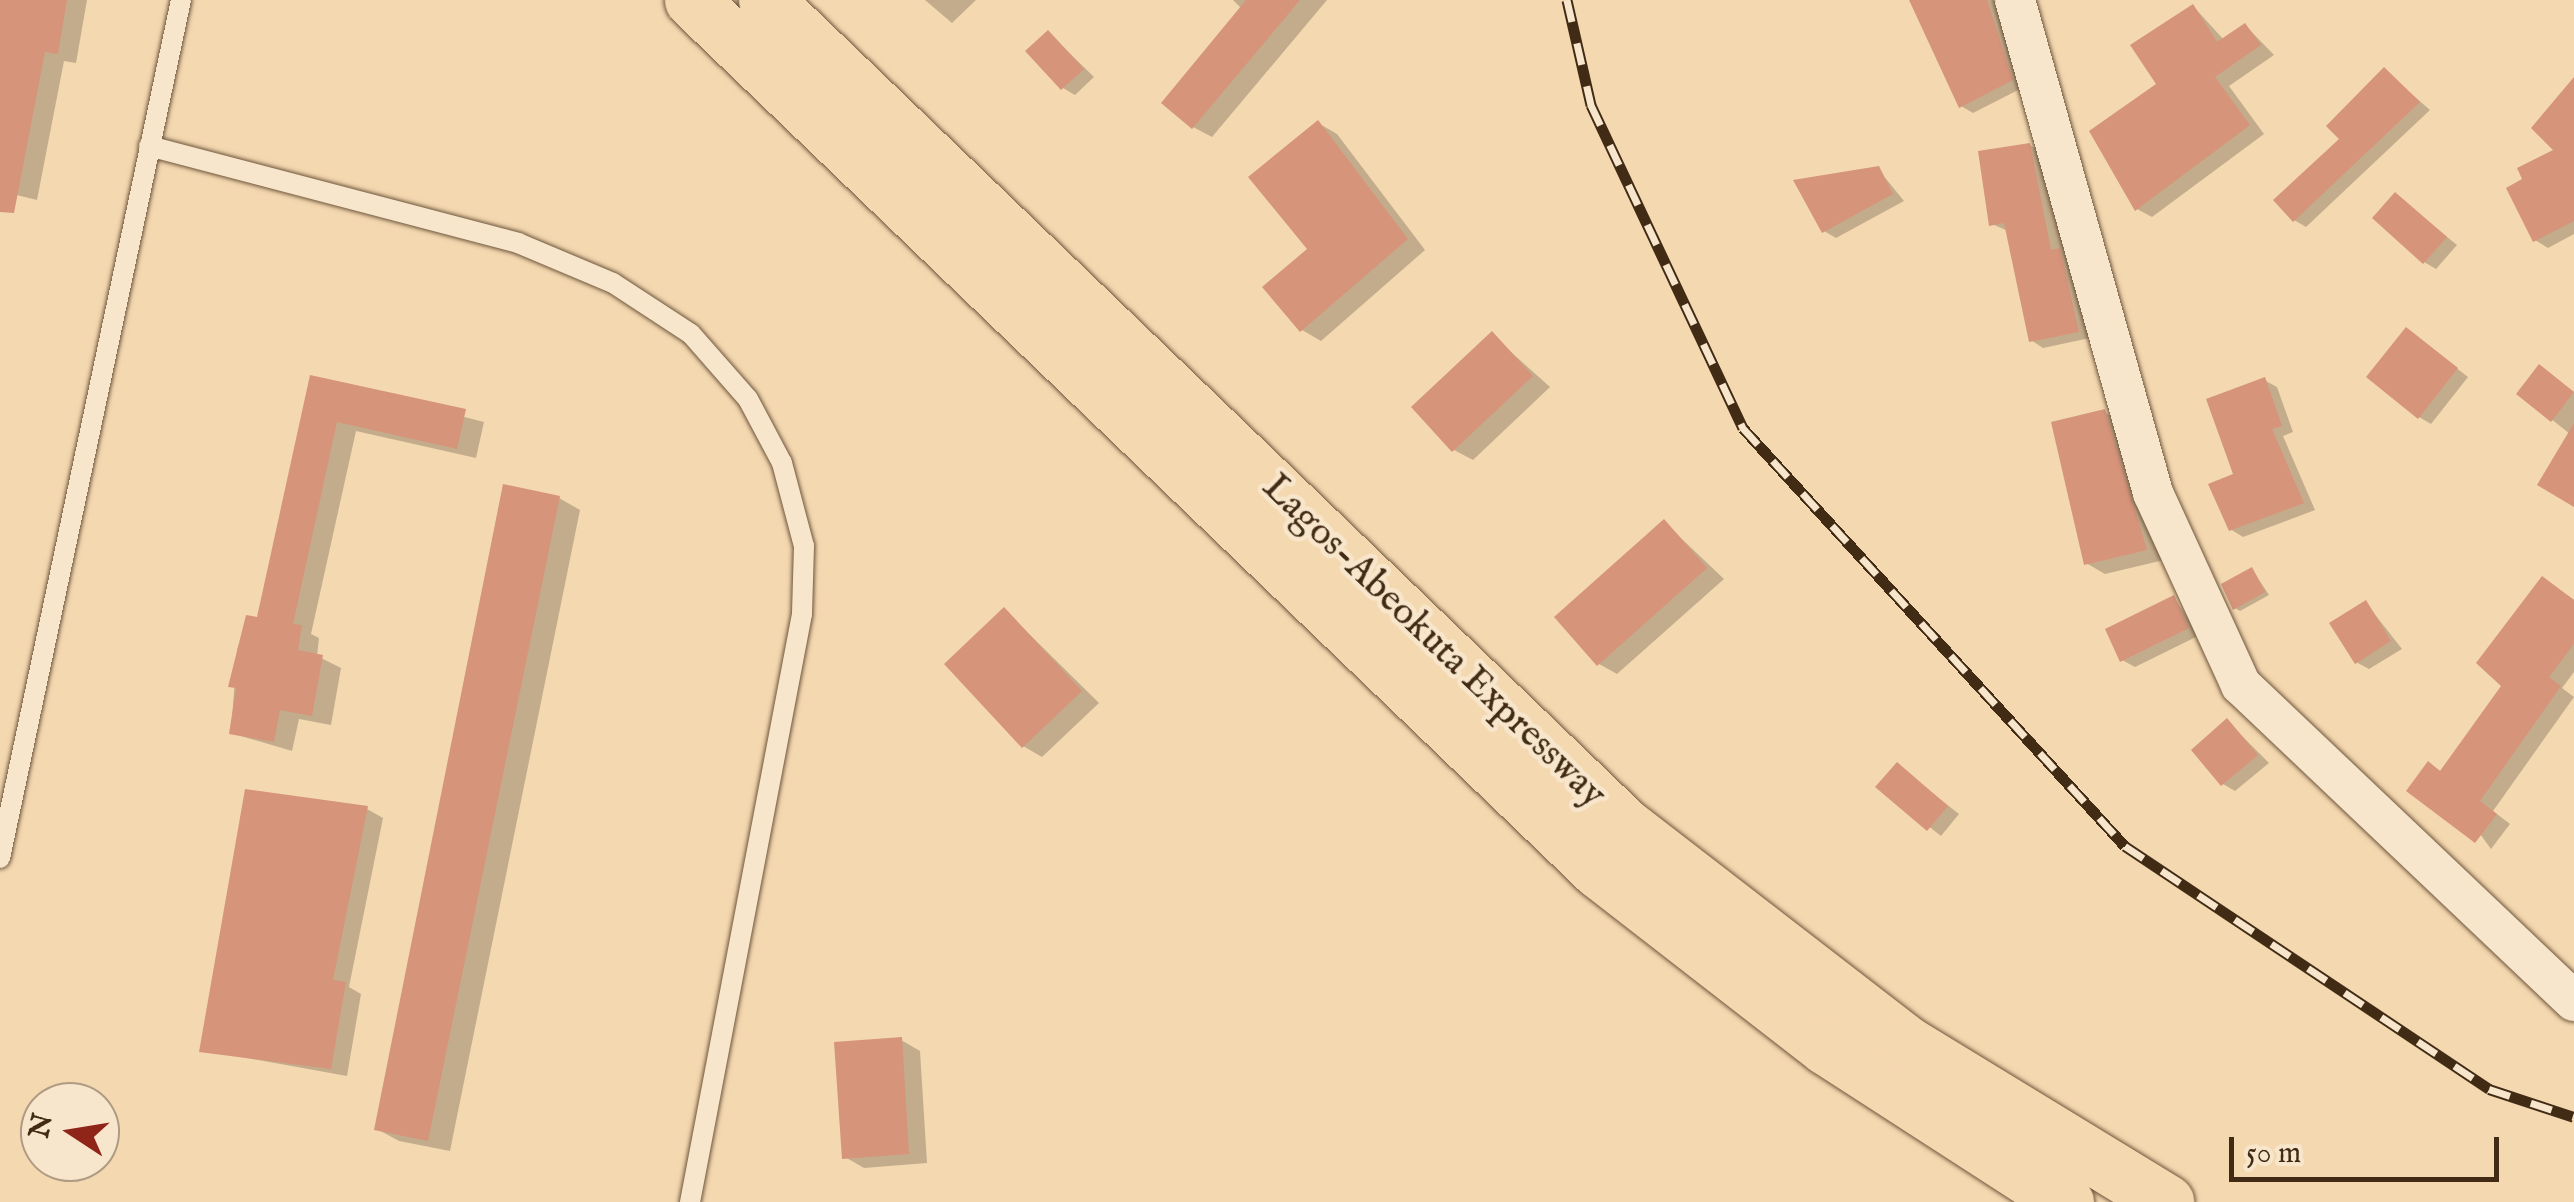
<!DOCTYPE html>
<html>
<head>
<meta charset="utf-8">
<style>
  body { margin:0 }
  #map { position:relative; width:2574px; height:1202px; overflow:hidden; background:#f4d8b0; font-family:"IM FELL English",serif }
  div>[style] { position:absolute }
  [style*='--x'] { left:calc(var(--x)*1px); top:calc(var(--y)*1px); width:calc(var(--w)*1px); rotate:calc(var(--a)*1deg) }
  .shadow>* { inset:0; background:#0003 }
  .building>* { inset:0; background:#d6947b }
  .roads { filter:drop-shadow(0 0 2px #6e563c) drop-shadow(0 0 2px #6e563c) }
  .lane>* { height:20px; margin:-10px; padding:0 10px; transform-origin:10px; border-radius:10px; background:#f8e6cc }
  .street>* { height:40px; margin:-20px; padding:0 20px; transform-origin:20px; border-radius:20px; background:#f8e6cc }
  .highway>* { height:55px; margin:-27.5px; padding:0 27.5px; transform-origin:27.5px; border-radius:27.5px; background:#f4d8b0 }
  .rail>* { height:11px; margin-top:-5.5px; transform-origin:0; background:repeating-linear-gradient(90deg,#f8e6cc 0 22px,#422b15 0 44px); box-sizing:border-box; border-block:2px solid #422b15 }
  span { translate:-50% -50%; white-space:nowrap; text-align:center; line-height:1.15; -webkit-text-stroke:9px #f8e6cc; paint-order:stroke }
  .street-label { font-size:38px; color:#422b15 }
  .north { position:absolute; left:20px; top:1082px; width:100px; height:100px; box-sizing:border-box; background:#f8e6cc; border:2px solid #af9b83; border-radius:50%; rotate:282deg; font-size:28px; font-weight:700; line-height:40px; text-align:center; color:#422b15 }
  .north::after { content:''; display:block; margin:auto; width:35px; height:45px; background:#8f2418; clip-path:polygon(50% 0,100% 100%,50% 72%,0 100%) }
  .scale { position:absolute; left:2229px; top:1137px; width:270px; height:45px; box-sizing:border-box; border:5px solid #422b15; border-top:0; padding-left:12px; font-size:30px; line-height:35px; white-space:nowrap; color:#422b15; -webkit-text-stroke:8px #f8e6cc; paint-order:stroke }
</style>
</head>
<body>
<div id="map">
  <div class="shadow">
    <div style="clip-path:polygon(0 0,87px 0,76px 63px,64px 61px,37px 200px,0 191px)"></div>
    <div style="clip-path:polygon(925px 0,976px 0,952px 23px)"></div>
    <div style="clip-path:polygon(1233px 0,1327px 0,1212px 137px,1193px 127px,1242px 9px)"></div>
    <div style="clip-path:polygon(1912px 0,1996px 0,2024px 87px,1973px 113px,1961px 106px)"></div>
    <div style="clip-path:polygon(2193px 6px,2224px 40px,2245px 25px,2274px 55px,2229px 86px,2264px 134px,2152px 217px,2137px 209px,2159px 85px)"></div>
    <div style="clip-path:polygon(1049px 33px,1094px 77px,1075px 95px,1063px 88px)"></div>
    <div style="clip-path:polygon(2384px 70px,2430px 110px,2306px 227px,2294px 220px)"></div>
    <div style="clip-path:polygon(1318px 123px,1337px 134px,1425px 250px,1321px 341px,1302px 330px)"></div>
    <div style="clip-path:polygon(2030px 145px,2042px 153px,2090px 338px,2043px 348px,2031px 340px,2008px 231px,1992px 224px)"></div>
    <div style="clip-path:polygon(2574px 160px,2574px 234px,2548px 248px,2535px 240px)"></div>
    <div style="clip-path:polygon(1878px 169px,1904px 201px,1836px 238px,1824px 231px)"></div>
    <div style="clip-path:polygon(2396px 195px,2457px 245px,2436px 269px,2424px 262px)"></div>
    <div style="clip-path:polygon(2407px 330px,2468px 377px,2431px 424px,2419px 417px)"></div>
    <div style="clip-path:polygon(1492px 335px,1550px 387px,1473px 460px,1454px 450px)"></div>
    <div style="clip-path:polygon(2539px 367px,2574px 392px,2574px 504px,2570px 434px,2519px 393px)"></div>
    <div style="clip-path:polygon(312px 378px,484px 422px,476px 458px,356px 431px,311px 634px,319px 638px,317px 656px,341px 668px,331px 725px,299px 719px,292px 751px,231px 733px,237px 650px,248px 618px,259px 620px)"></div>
    <div style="clip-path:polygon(2264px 380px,2277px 387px,2293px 432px,2283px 436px,2315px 510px,2243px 537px,2230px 529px)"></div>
    <div style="clip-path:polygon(2104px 412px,2123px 423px,2164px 560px,2105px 574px,2086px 563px)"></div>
    <div style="clip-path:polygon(559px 498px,580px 510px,450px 1151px,399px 1141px,377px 1129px)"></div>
    <div style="clip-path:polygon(1664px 522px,1724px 579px,1617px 674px,1599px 664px)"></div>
    <div style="clip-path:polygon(2252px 569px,2269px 595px,2240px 611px,2235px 608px)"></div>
    <div style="clip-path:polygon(2543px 579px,2574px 600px,2574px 672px,2562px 688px,2574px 697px,2493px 811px,2510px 824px,2491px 849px,2429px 764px,2442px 772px,2504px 685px)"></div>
    <div style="clip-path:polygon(2174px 598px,2200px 635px,2135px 667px,2122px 660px)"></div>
    <div style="clip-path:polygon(2366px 603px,2402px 649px,2369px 669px,2356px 662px)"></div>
    <div style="clip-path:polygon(1005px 610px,1099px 703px,1042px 757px,1023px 746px)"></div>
    <div style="clip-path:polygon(2228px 722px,2269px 763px,2235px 791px,2223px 784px)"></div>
    <div style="clip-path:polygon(1897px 765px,1959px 814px,1941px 836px,1879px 787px)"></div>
    <div style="clip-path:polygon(367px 809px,383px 818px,349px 987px,361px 994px,347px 1076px,202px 1050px)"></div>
    <div style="clip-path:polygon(901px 1040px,920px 1051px,927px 1163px,864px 1168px,845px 1157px)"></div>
  </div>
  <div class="building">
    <div style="clip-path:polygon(0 0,67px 0,58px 54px,45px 52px,14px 213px,0 212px)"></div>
    <div style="clip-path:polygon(1246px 0,1300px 0,1192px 129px,1161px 103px)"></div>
    <div style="clip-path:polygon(1909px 0,1987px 0,2013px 80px,1959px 108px)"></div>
    <div style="clip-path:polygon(2193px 4px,2217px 42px,2245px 23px,2261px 45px,2215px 77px,2250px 125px,2135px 211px,2089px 131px,2156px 84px,2130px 45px)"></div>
    <div style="clip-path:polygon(1048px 30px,1084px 69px,1061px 90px,1025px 51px)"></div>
    <div style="clip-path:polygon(2384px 67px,2420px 102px,2293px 222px,2273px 200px,2339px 139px,2326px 126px)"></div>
    <div style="clip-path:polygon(2574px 77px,2574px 221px,2533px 242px,2506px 188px,2522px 179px,2517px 168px,2553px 150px,2531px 128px)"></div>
    <div style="clip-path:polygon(1318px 120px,1408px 239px,1300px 332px,1262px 287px,1307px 249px,1248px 177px)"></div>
    <div style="clip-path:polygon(2030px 143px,2051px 250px,2060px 248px,2079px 332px,2029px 342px,2004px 223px,1989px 226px,1978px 151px)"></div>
    <div style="clip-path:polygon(1879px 166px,1893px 194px,1822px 233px,1793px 180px)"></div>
    <div style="clip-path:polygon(2395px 192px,2447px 237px,2423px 264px,2372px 218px)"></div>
    <div style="clip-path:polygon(2406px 327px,2458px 368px,2418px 419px,2366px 377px)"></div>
    <div style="clip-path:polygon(1492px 331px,1533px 376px,1452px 452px,1411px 407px)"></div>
    <div style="clip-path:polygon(2539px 364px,2574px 392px,2551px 422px,2516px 394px)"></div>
    <div style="clip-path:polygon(310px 375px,466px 409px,457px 449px,337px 422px,293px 624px,302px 625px,298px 650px,323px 655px,312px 716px,280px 710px,274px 742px,229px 734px,236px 688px,228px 687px,246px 615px,257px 617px)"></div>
    <div style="clip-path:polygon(2265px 377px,2282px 426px,2272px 429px,2304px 503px,2229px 531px,2208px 484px,2233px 474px,2206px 399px)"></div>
    <div style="clip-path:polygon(2105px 409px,2147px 550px,2084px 565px,2051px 422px)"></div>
    <div style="clip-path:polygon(2574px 423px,2574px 507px,2537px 485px)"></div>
    <div style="clip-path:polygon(503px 484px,560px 496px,428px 1141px,374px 1130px)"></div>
    <div style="clip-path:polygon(1664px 519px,1707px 568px,1597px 666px,1554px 617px)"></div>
    <div style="clip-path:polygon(2252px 567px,2265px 592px,2233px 610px,2221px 584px)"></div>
    <div style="clip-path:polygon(2542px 576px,2574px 600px,2574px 644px,2549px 677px,2561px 686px,2480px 801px,2497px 814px,2475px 843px,2406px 791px,2428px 761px,2440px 771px,2501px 686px,2476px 663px)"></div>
    <div style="clip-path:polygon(2174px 595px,2189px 628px,2120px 662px,2105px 629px)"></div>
    <div style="clip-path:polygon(2366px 600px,2391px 641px,2355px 664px,2329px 623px)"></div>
    <div style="clip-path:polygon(1004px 607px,1082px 691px,1022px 748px,944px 664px)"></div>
    <div style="clip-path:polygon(2227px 718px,2258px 755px,2221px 786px,2191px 750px)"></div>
    <div style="clip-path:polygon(1897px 762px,1948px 806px,1927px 831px,1875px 787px)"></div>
    <div style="clip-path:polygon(245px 789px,368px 806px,333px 980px,346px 982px,331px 1069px,199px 1052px)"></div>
    <div style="clip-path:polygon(902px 1037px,909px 1154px,842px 1159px,834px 1042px)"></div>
  </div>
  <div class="roads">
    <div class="lane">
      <div style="--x:149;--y:146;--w:382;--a:14.7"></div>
      <div style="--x:518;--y:243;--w:103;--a:22.8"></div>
      <div style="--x:613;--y:283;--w:93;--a:33.2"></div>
      <div style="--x:691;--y:334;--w:86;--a:48.8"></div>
      <div style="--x:748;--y:399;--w:72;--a:62"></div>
      <div style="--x:782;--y:463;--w:86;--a:75.2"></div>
      <div style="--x:804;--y:546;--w:68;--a:91.7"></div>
      <div style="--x:802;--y:614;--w:599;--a:100.78"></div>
      <div style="--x:0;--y:858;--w:877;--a:-78.09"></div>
    </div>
    <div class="street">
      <div style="--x:2015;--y:0;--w:512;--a:74.36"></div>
      <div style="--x:2153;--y:493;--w:211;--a:65.4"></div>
      <div style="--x:2241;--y:685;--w:459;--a:43.5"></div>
    </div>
    <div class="highway">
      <div style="--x:692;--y:0;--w:1257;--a:43.84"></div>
      <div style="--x:1599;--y:871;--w:287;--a:37.8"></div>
      <div style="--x:1826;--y:1047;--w:286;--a:32.9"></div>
      <div style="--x:766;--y:0;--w:1190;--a:43.88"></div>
      <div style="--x:1624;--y:825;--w:356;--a:37.7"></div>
      <div style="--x:1906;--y:1043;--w:305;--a:31.4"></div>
    </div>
  </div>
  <div class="rail">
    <div style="--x:1567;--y:0;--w:108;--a:77.1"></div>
    <div style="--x:1591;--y:105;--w:357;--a:64.8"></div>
    <div style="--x:1743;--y:428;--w:566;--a:47.58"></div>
    <div style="--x:2125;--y:846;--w:438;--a:33.7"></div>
    <div style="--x:2489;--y:1089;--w:89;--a:18.2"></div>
  </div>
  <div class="street-label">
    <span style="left:1433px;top:642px;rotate:44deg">Lagos-Abeokuta Expressway</span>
  </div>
  <div class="north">N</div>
  <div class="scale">50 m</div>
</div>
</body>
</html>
